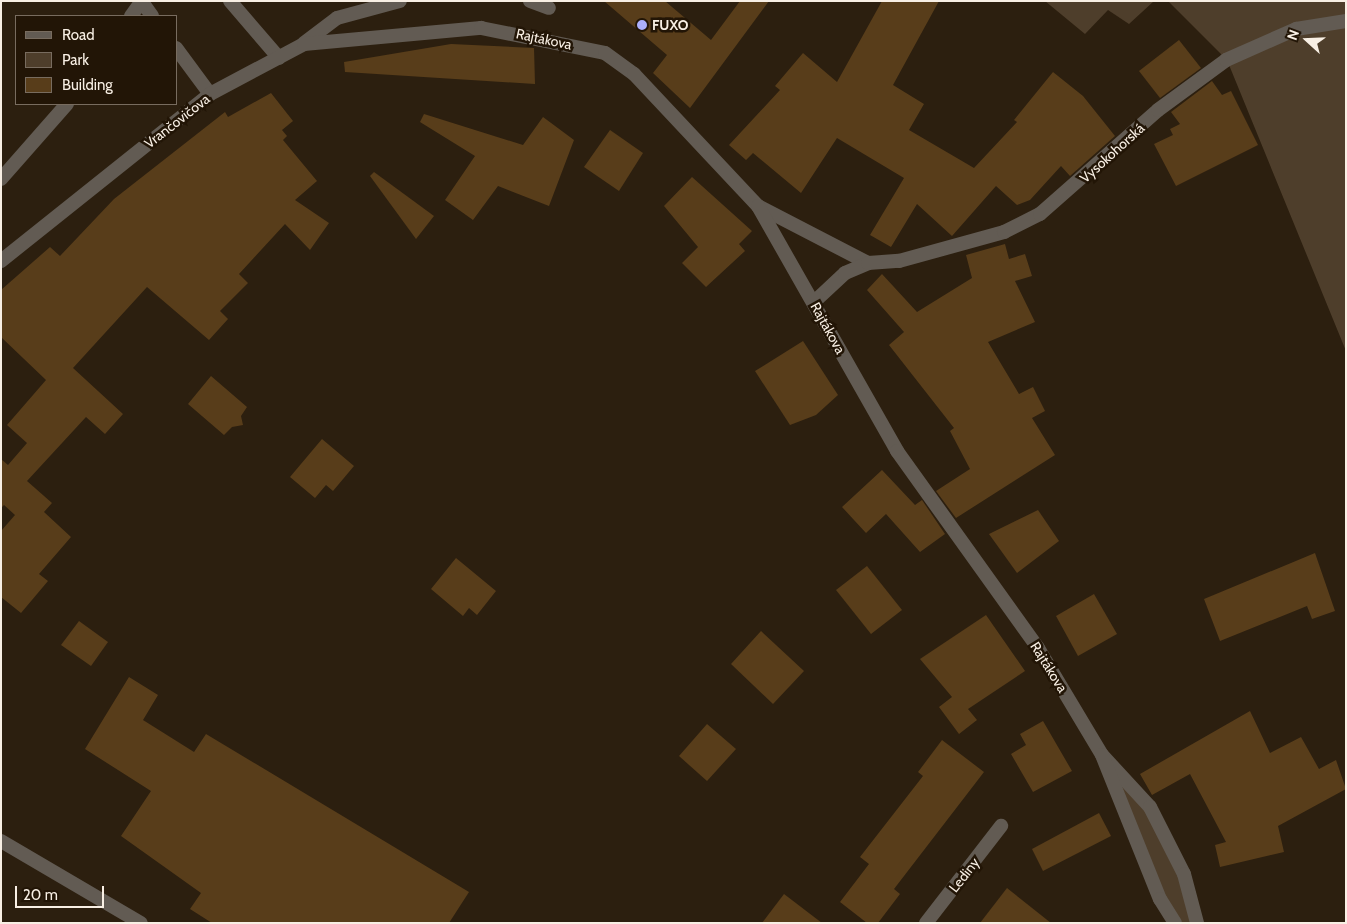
<!DOCTYPE html>
<html>
<head>
<meta charset="utf-8">
<style>
  body { margin:0 }
  #map { position:relative; width:1347px; height:924px; overflow:hidden; background:#2c1f0f; font-family:Cabin,sans-serif }
  div>[style] { position:absolute }
  [style*='--x'] { left:calc(var(--x)*1px); top:calc(var(--y)*1px); width:calc(var(--w)*1px); rotate:calc(var(--a)*1deg) }
  .green>* { inset:0; background:#4e3e2b }
  .building>* { inset:0; background:#583d1a }
  .service>* { height:14px; margin:-7px; padding:0 7px; transform-origin:7px; border-radius:7px; background:#625b53 }
  .minor>* { height:14px; margin:-7px; padding:0 7px; transform-origin:7px; border-radius:7px; background:#625b53 }
  .dots>* { width:14px; height:14px; translate:-50% -50%; box-sizing:border-box; border:2px solid #221506; border-radius:50% }
  span { translate:-50% -50%; white-space:nowrap; text-align:center; line-height:1.15; -webkit-text-stroke:5px #221506; paint-order:stroke }
  .poi-label { font-size:14px; color:#f8efe4; font-weight:700 }
  .left { translate:0 -50%; text-align:left }
  .street-label { font-size:14px; color:#f8efe4 }
  .frame { position:absolute; inset:0; border:2px solid #f8efe4; pointer-events:none }
  .legend { position:absolute; left:15px; top:15px; width:162px; height:90px; box-sizing:border-box; background:#221506; border:1px solid #786c5f; margin:0; padding:6px 9px; list-style:none; font-size:15px; color:#f8efe4 }
  .legend li { display:flex; align-items:center; gap:10px; height:25px }
  .legend b { width:25px; border:1px solid #786c5f }
  .north { position:absolute; left:1282px; top:15px; width:50px; height:50px; -webkit-text-stroke:4px #221506; paint-order:stroke; rotate:290deg; font-size:14px; font-weight:700; line-height:20px; text-align:center; color:#f8efe4 }
  .north::after { content:''; display:block; margin:auto; width:18px; height:22px; background:#f8efe4; clip-path:polygon(50% 0,100% 100%,50% 72%,0 100%) }
  .scale { position:absolute; left:15px; top:886px; width:89px; height:22px; box-sizing:border-box; border:2px solid #f8efe4; border-top:0; padding-left:6px; font-size:15px; line-height:18px; white-space:nowrap; color:#f8efe4; -webkit-text-stroke:4px #221506; paint-order:stroke }
</style>
</head>
<body>
<div id="map">
  <div class="green">
    <div style="clip-path:polygon(1045px 1px,1154px 1px,1129px 24px,1108px 10px,1085px 34px)"></div>
    <div style="clip-path:polygon(1168px 1px,1346px 1px,1346px 351px,1227px 60px)"></div>
    <div style="clip-path:polygon(1102px 755px,1150px 807px,1197px 923px,1175px 923px)"></div>
  </div>
  <div class="building">
    <div style="clip-path:polygon(604px 1px,665px 1px,711px 40px,740px 1px,769px 1px,690px 108px,653px 73px,667px 55px)"></div>
    <div style="clip-path:polygon(882px 1px,939px 1px,893px 85px,924px 104px,909px 130px,974px 168px,1017px 122px,1014px 120px,1053px 72px,1083px 96px,1115px 136px,1070px 176px,1061px 166px,1030px 200px,1017px 205px,996px 186px,952px 236px,917px 204px,891px 247px,870px 235px,904px 178px,837px 138px,801px 193px,753px 153px,746px 160px,729px 145px,780px 90px,775px 86px,803px 53px,837px 82px)"></div>
    <div style="clip-path:polygon(1179px 40px,1201px 68px,1160px 98px,1139px 71px)"></div>
    <div style="clip-path:polygon(451px 44px,534px 48px,535px 84px,345px 72px,344px 62px)"></div>
    <div style="clip-path:polygon(1212px 81px,1222px 95px,1231px 91px,1258px 145px,1176px 186px,1154px 144px,1173px 135px,1170px 129px,1180px 124px,1171px 112px)"></div>
    <div style="clip-path:polygon(271px 93px,293px 121px,282px 130px,287px 136px,283px 140px,317px 181px,295px 200px,329px 223px,310px 250px,285px 224px,239px 274px,248px 283px,220px 311px,228px 319px,209px 340px,147px 287px,73px 368px,123px 414px,105px 434px,86px 417px,27px 481px,52px 503px,44px 512px,71px 537px,39px 574px,48px 581px,21px 613px,1px 597px,1px 531px,15px 515px,4px 505px,1px 508px,1px 459px,8px 465px,27px 443px,7px 425px,46px 380px,1px 337px,1px 290px,50px 247px,60px 256px,114px 199px,225px 112px,228px 117px)"></div>
    <div style="clip-path:polygon(424px 114px,523px 145px,543px 117px,574px 140px,549px 206px,498px 186px,473px 220px,445px 200px,475px 156px,420px 122px)"></div>
    <div style="clip-path:polygon(610px 130px,643px 153px,619px 191px,584px 167px)"></div>
    <div style="clip-path:polygon(374px 172px,434px 216px,416px 239px,370px 176px)"></div>
    <div style="clip-path:polygon(692px 177px,752px 231px,739px 244px,745px 251px,706px 287px,682px 263px,698px 247px,664px 206px)"></div>
    <div style="clip-path:polygon(1005px 244px,1009px 259px,1025px 254px,1032px 276px,1015px 281px,1035px 322px,988px 342px,1019px 394px,1033px 387px,1045px 411px,1032px 418px,1055px 455px,956px 518px,936px 491px,970px 469px,950px 431px,954px 428px,889px 345px,904px 332px,867px 290px,882px 274px,917px 312px,972px 278px,966px 255px)"></div>
    <div style="clip-path:polygon(803px 341px,838px 395px,816px 415px,790px 425px,755px 371px)"></div>
    <div style="clip-path:polygon(211px 376px,247px 407px,241px 416px,243px 425px,232px 427px,224px 435px,188px 404px)"></div>
    <div style="clip-path:polygon(322px 439px,354px 466px,333px 491px,326px 485px,315px 498px,290px 477px)"></div>
    <div style="clip-path:polygon(882px 470px,915px 505px,922px 500px,945px 534px,920px 552px,886px 514px,866px 533px,842px 507px)"></div>
    <div style="clip-path:polygon(1038px 510px,1059px 541px,1017px 573px,989px 534px)"></div>
    <div style="clip-path:polygon(1315px 553px,1335px 611px,1312px 619px,1307px 606px,1220px 641px,1204px 599px)"></div>
    <div style="clip-path:polygon(456px 558px,496px 591px,477px 615px,469px 608px,463px 616px,431px 589px)"></div>
    <div style="clip-path:polygon(867px 566px,902px 610px,871px 634px,836px 590px)"></div>
    <div style="clip-path:polygon(1094px 594px,1117px 634px,1078px 656px,1056px 616px)"></div>
    <div style="clip-path:polygon(986px 615px,1025px 671px,968px 709px,977px 720px,959px 734px,939px 707px,952px 697px,920px 659px)"></div>
    <div style="clip-path:polygon(79px 621px,108px 642px,91px 666px,61px 645px)"></div>
    <div style="clip-path:polygon(761px 631px,804px 671px,773px 704px,731px 664px)"></div>
    <div style="clip-path:polygon(129px 677px,158px 695px,143px 720px,194px 752px,206px 734px,469px 892px,449px 923px,212px 923px,190px 909px,201px 893px,121px 836px,151px 791px,85px 749px)"></div>
    <div style="clip-path:polygon(1250px 711px,1270px 753px,1301px 737px,1319px 769px,1336px 760px,1346px 789px,1278px 826px,1284px 852px,1220px 867px,1215px 845px,1226px 842px,1190px 774px,1152px 795px,1140px 774px)"></div>
    <div style="clip-path:polygon(1043px 721px,1072px 771px,1033px 792px,1011px 754px,1026px 745px,1020px 734px)"></div>
    <div style="clip-path:polygon(707px 724px,736px 749px,707px 781px,679px 756px)"></div>
    <div style="clip-path:polygon(942px 740px,984px 772px,894px 889px,900px 894px,878px 923px,867px 923px,840px 902px,869px 864px,860px 857px,923px 776px,918px 772px)"></div>
    <div style="clip-path:polygon(1099px 813px,1111px 836px,1043px 871px,1032px 849px)"></div>
    <div style="clip-path:polygon(1007px 888px,1051px 923px,980px 923px)"></div>
    <div style="clip-path:polygon(784px 894px,822px 923px,762px 923px)"></div>
  </div>
  <div class="service">
    <div style="--x:1103;--y:756;--w:69;--a:47.3"></div>
    <div style="--x:1150;--y:807;--w:75;--a:63.1"></div>
    <div style="--x:1184;--y:874;--w:51;--a:75.1"></div>
  </div>
  <div class="minor">
    <div style="--x:230;--y:1;--w:75;--a:49.3"></div>
    <div style="--x:530;--y:1;--w:20;--a:20"></div>
    <div style="--x:142;--y:2;--w:17;--a:54"></div>
    <div style="--x:131;--y:16;--w:19;--a:-54"></div>
    <div style="--x:304;--y:43;--w:41;--a:-37.1"></div>
    <div style="--x:337;--y:18;--w:65;--a:-15.1"></div>
    <div style="--x:176;--y:48;--w:57;--a:53.5"></div>
    <div style="--x:1;--y:179;--w:100;--a:-48.7"></div>
    <div style="--x:758;--y:206;--w:124;--a:27.4"></div>
    <div style="--x:1;--y:261;--w:268;--a:-38.6"></div>
    <div style="--x:210;--y:94;--w:106;--a:-28"></div>
    <div style="--x:304;--y:44;--w:178;--a:-5.2"></div>
    <div style="--x:481;--y:28;--w:126;--a:11.4"></div>
    <div style="--x:605;--y:53;--w:36;--a:36"></div>
    <div style="--x:634;--y:74;--w:181;--a:46.8"></div>
    <div style="--x:758;--y:206;--w:282;--a:60.4"></div>
    <div style="--x:897;--y:451;--w:242;--a:54.4"></div>
    <div style="--x:1038;--y:648;--w:125;--a:59.1"></div>
    <div style="--x:1102;--y:755;--w:155;--a:68.1"></div>
    <div style="--x:1160;--y:899;--w:28;--a:58"></div>
    <div style="--x:814;--y:302;--w:42;--a:-43.1"></div>
    <div style="--x:845;--y:273;--w:25;--a:-23"></div>
    <div style="--x:868;--y:263;--w:31;--a:-4"></div>
    <div style="--x:899;--y:261;--w:109;--a:-15.4"></div>
    <div style="--x:1004;--y:232;--w:40;--a:-26.6"></div>
    <div style="--x:1040;--y:214;--w:157;--a:-41.4"></div>
    <div style="--x:1158;--y:110;--w:84;--a:-36.3"></div>
    <div style="--x:1226;--y:60;--w:77;--a:-23.9"></div>
    <div style="--x:1296;--y:29;--w:51;--a:-9.1"></div>
    <div style="--x:1;--y:841;--w:162;--a:30.4"></div>
    <div style="--x:926;--y:923;--w:123;--a:-52.3"></div>
  </div>
  <div class="dots">
    <div style="left:642px;top:25px;background:#acaffb"></div>
  </div>
  <div class="poi-label">
    <span class="left" style="left:652px;top:25px">FUXO</span>
  </div>
  <div class="street-label">
    <span style="left:544px;top:39px;rotate:12deg">Rajtákova</span>
    <span style="left:177px;top:121px;rotate:-38deg">Vrančovičova</span>
    <span style="left:1112px;top:153px;rotate:-42deg">Vysokohorská</span>
    <span style="left:828px;top:328px;rotate:61deg">Rajtákova</span>
    <span style="left:1049px;top:667px;rotate:58deg">Rajtákova</span>
    <span style="left:964px;top:875px;rotate:-52deg">Lediny</span>
  </div>
  <div class="frame"></div>
  <ul class="legend">
  <li><b style="height:6px;background:#625b53"></b>Road</li>
  <li><b style="height:14px;background:#4e3e2b"></b>Park</li>
  <li><b style="height:14px;background:#583d1a"></b>Building</li>
  </ul>
  <div class="north">N</div>
  <div class="scale">20 m</div>
</div>
</body>
</html>
